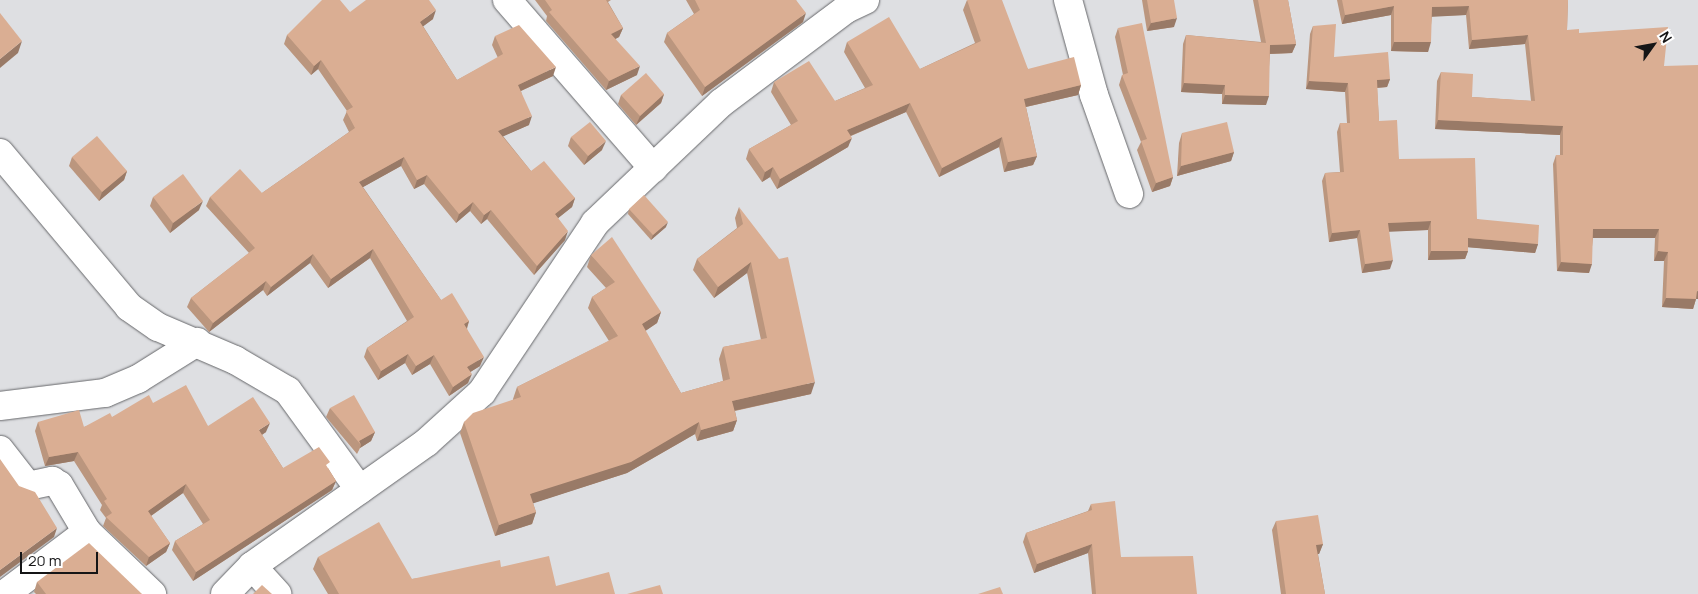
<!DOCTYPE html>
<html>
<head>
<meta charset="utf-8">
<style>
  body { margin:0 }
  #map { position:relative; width:1698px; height:594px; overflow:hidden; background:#dedfe2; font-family:Manrope,sans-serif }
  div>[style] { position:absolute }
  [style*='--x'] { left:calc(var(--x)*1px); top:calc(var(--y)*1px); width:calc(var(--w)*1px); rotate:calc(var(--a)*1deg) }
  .roads { filter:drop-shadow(0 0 1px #66676a) drop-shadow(0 0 1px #66676a) }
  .minor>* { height:28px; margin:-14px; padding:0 14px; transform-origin:14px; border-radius:14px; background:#fff }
  .wall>* { inset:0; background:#bb967e }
  .shaded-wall>* { inset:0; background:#997a67 }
  .building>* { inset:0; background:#daae93 }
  span { translate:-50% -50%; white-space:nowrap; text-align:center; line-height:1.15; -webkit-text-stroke:4.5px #fff; paint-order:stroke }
  .north { position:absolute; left:1628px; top:20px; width:50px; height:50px; -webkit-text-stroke:4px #fff; paint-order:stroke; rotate:58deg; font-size:14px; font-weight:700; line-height:20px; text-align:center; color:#151516 }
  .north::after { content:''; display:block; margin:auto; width:18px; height:22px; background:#151516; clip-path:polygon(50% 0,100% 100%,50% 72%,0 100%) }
  .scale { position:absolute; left:20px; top:552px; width:78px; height:22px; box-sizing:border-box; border:2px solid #151516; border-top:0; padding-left:6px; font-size:15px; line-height:18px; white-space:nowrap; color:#151516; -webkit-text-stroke:4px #fff; paint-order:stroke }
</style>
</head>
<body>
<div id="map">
  <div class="roads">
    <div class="minor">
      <div style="--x:507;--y:0;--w:223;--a:49"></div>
      <div style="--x:1068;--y:0;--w:98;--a:74.7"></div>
      <div style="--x:1094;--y:95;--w:105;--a:70.5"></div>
      <div style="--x:0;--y:153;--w:201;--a:50"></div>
      <div style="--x:129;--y:307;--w:35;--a:35"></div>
      <div style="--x:158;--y:327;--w:84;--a:23.2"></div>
      <div style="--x:235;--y:360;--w:61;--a:30.3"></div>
      <div style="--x:288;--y:391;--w:122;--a:54"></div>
      <div style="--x:0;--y:406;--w:106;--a:-7.1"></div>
      <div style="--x:105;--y:393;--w:36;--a:-23"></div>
      <div style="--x:138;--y:379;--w:70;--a:-32.1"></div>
      <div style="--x:0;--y:450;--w:46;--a:52.1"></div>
      <div style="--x:28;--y:486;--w:25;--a:-12"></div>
      <div style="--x:52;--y:481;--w:8;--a:30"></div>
      <div style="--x:59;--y:485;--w:55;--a:59.2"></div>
      <div style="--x:87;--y:532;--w:90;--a:43.6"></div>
      <div style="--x:252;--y:566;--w:38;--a:48"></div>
      <div style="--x:5;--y:594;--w:103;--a:-37.1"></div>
      <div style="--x:225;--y:594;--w:39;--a:-46"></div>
      <div style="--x:252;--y:566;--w:214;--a:-35.3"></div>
      <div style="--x:427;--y:442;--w:74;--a:-42.3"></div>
      <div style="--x:482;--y:392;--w:203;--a:-56.2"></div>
      <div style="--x:595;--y:223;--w:174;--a:-43.6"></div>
      <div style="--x:721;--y:103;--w:156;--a:-36.9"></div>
      <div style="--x:846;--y:9;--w:21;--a:-25"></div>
    </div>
  </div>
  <div class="wall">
    <div style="clip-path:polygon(535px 0,611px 0,608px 2px,623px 28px,619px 37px,615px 39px,637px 75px,606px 90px,546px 21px,547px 16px)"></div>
    <div style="clip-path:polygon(686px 0,796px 0,803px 22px,702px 96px,664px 42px,667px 33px,694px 14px)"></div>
    <div style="clip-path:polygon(967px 0,1028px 69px,1081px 85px,1078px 95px,1026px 107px,1037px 156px,1033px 165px,1004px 172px,999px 147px,939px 177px,906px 112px,851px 136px,848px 147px,777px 189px,770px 177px,762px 182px,746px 159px,749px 149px,791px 125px,771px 92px,774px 82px,835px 101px,865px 88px,844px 52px,847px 42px,920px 69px,975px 43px,963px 10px)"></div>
    <div style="clip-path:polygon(1142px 0,1174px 0,1174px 27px,1147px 31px)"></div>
    <div style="clip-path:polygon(1253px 0,1288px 0,1296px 44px,1292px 53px,1270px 54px,1266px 105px,1222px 104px,1222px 94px,1181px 92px,1183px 44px,1186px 35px,1261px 42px)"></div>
    <div style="clip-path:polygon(1337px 0,1568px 0,1567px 30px,1579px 33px,1664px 66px,1696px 299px,1693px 309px,1662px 307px,1664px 261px,1654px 261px,1655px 238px,1593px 238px,1589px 273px,1557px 271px,1553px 164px,1556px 155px,1560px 155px,1560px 135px,1435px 129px,1437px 81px,1441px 72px,1472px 97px,1531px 101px,1525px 44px,1469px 49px,1466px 15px,1432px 16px,1428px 52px,1391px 51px,1391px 15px,1342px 24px)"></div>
    <div style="clip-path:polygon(350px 12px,433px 19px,423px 26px,457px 80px,498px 58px,492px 45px,495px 36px,553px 76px,521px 91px,529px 125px,503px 136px,531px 171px,575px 198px,572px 207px,558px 218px,565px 240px,534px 275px,487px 219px,481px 224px,470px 211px,456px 223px,424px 184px,414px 189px,401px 166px,363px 187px,441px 300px,469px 321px,467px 329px,480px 366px,470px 372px,468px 383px,449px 396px,430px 364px,412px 375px,405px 363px,378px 380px,364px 357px,367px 348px,407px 321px,370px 258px,328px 288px,310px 263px,267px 296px,263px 290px,209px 332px,187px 307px,191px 298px,249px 253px,206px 206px,210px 197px,262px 193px,349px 132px,343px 120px,347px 111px,318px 69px,311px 75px,284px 44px,287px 35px)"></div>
    <div style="clip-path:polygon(1313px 26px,1334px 57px,1390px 79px,1387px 87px,1377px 88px,1379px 121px,1399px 159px,1477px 219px,1538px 244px,1535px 253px,1468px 247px,1468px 251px,1465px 259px,1428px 260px,1428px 230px,1389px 231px,1390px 269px,1362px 273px,1357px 238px,1329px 242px,1322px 181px,1325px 173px,1340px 172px,1337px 132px,1340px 123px,1347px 123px,1345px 92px,1306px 89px,1310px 34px)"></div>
    <div style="clip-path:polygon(1118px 28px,1173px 177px,1170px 186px,1152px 192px,1137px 150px,1141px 142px,1119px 85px,1122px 75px,1123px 75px,1115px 37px)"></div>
    <div style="clip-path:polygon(664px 94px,661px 103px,636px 125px,618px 104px,621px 95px)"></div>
    <div style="clip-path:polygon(1182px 133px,1234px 152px,1231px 161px,1177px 176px,1179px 143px)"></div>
    <div style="clip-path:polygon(571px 137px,602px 150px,584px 165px,568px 146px)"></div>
    <div style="clip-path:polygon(72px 157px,127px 171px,124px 180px,99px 201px,69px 166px)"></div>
    <div style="clip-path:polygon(153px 197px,199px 210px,170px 233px,150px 206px)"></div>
    <div style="clip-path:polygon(739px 207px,811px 394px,735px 411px,737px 420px,733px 431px,697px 441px,695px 434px,627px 473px,533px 503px,536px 512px,532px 524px,495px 536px,460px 433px,464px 422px,513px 400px,513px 399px,517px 387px,609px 341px,588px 308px,592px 297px,606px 288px,587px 267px,591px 255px,661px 312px,657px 323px,645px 331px,681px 393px,723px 381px,719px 359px,723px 347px,761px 340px,747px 273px,714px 298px,693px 270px,697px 259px,737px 228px,735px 218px)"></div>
    <div style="clip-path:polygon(629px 209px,666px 227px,651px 240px,628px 214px)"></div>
    <div style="clip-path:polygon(153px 403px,208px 426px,266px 432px,262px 435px,283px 468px,328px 468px,336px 481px,332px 490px,193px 581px,172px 550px,175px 541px,203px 524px,183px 493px,151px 516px,170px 543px,166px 552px,146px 566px,103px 526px,106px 518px,100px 510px,102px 505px,74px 461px,45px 466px,35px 431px,38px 422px,84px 427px)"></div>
    <div style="clip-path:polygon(330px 408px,375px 432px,371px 441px,360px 448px,357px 454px,326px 417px)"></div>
    <div style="clip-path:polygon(1091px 504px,1121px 557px,1197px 594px,1092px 594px,1088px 553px,1034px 573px,1023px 542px,1026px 533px,1088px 511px)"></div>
    <div style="clip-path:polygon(1276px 521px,1323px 544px,1319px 554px,1318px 554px,1325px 594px,1281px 594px,1272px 530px)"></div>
    <div style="clip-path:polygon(318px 557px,412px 579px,501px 567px,556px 586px,615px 594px,328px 594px,313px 569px)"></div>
    <div style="clip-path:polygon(37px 582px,142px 594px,36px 594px,34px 592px)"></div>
  </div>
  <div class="shaded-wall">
    <div style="clip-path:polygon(1394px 6px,1391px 15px,1342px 24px,1345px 15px)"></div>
    <div style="clip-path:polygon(1469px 6px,1466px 15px,1429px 17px,1432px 7px)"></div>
    <div style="clip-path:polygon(436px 10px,433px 19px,417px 31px,420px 22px)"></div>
    <div style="clip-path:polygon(806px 13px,803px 22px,702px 96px,705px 87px)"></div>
    <div style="clip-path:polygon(1177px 18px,1174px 27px,1147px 31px,1151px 23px)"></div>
    <div style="clip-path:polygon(623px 28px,619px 37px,608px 43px,611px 34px)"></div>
    <div style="clip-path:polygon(1528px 35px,1525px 44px,1469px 49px,1472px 40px)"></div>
    <div style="clip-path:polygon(22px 41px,18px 53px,0 68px,0 59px)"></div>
    <div style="clip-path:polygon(1394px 42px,1431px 42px,1428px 52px,1391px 51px)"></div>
    <div style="clip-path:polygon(1296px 44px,1292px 53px,1267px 54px,1270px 45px)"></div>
    <div style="clip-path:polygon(321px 60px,318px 69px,311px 75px,314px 66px)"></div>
    <div style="clip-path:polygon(640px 66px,637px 75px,606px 90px,609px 81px)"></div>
    <div style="clip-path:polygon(556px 67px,553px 76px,514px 94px,518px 85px)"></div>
    <div style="clip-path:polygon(1390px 79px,1387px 87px,1374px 88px,1377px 80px)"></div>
    <div style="clip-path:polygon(1309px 81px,1348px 83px,1345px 92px,1306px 89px)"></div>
    <div style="clip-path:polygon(1184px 83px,1225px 85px,1222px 94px,1181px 92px)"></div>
    <div style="clip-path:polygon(1081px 85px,1078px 95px,1021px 108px,1024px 99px)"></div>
    <div style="clip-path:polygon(664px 94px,661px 103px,636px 125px,640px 116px)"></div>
    <div style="clip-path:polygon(1225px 95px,1269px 96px,1266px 105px,1222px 104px)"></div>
    <div style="clip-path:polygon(910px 103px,906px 112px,843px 139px,847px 130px)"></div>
    <div style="clip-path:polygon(532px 116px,529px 125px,495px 140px,498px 131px)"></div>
    <div style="clip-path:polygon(1438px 120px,1563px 126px,1560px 135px,1435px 129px)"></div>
    <div style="clip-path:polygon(1002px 137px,999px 147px,939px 177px,942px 168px)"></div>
    <div style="clip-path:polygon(852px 138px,848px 147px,777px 189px,780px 179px)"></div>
    <div style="clip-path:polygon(606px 141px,602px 150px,584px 165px,588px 156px)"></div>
    <div style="clip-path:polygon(1234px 152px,1231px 161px,1177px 176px,1181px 166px)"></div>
    <div style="clip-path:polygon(1037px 156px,1033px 165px,1004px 172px,1008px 162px)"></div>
    <div style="clip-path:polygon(404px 157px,401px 166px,356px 191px,359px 182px)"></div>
    <div style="clip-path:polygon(773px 167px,770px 177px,762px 182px,765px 172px)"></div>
    <div style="clip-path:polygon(127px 171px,124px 180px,99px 201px,102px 192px)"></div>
    <div style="clip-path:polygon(427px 175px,424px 184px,414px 189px,417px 180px)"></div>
    <div style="clip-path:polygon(1173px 177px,1170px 186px,1152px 192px,1156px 183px)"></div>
    <div style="clip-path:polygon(575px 198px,572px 207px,552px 223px,555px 214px)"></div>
    <div style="clip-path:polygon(203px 201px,199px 210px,170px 233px,173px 223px)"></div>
    <div style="clip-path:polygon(473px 202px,470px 211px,456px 223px,459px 214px)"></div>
    <div style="clip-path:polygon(491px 210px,487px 219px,481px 224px,484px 215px)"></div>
    <div style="clip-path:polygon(1431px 221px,1428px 230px,1385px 232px,1388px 223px)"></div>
    <div style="clip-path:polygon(668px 222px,666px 227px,651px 240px,653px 235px)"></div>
    <div style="clip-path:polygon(1593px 229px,1659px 229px,1655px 238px,1590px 238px)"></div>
    <div style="clip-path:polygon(1360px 230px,1357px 238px,1329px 242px,1332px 233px)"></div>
    <div style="clip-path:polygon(568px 231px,565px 240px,534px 275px,537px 266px)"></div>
    <div style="clip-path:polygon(1468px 238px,1538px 244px,1535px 253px,1465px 247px)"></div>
    <div style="clip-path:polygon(373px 249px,370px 258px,328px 288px,331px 279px)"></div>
    <div style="clip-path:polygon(1431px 251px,1468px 251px,1465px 259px,1428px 260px)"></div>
    <div style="clip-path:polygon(1658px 251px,1668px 252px,1664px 261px,1654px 261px)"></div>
    <div style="clip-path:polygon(313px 254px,310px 263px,267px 296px,271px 287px)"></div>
    <div style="clip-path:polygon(1393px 260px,1390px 269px,1362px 273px,1365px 264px)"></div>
    <div style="clip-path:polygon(751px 262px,747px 273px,714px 298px,718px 287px)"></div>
    <div style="clip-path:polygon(1561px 262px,1592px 264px,1589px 273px,1557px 271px)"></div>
    <div style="clip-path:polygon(266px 281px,263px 290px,209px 332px,213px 323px)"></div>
    <div style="clip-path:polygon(1698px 291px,1698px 299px,1696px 299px,1693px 309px,1662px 307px,1666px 298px)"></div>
    <div style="clip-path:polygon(661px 312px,657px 323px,638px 336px,642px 324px)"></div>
    <div style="clip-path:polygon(469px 321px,466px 330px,464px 324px)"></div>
    <div style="clip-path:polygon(408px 354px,405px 363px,378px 380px,381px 371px)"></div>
    <div style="clip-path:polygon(434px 355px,430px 364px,412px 375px,416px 366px)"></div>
    <div style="clip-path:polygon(484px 357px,480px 366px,464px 376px,467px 367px)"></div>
    <div style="clip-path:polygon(472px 374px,468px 383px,449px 396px,453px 387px)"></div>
    <div style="clip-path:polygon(815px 382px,811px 394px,728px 412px,732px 401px)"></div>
    <div style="clip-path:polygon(737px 420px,733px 431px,697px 441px,701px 430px)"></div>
    <div style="clip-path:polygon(699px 422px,695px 434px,627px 473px,525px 506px,530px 494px)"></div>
    <div style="clip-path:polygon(270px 423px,266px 432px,255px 439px,259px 430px)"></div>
    <div style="clip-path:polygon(375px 432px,371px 441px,360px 448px,361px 445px,359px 441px)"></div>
    <div style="clip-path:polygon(78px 452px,74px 461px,45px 466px,49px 457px)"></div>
    <div style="clip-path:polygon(336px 481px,332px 490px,193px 581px,196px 572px)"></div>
    <div style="clip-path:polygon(186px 484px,183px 493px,145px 520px,148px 511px)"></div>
    <div style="clip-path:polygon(536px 512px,532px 524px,495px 536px,499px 525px)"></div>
    <div style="clip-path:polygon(57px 528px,54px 537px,0 577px,0 570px)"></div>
    <div style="clip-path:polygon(170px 543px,166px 552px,146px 566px,149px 557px)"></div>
    <div style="clip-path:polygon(1092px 544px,1088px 553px,1034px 573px,1037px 564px)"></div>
    <div style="clip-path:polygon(1323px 544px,1319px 554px,1313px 554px,1316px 545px)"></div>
  </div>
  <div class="building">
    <div style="clip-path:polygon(322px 0,340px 0,350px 12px,366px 0,429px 0,436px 10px,420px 22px,457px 80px,503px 54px,495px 36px,519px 25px,556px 67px,518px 85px,532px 116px,498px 131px,531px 171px,544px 161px,575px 198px,555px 214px,568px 231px,537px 266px,491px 210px,484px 215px,473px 202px,459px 214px,427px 175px,417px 180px,404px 157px,359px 182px,441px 300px,452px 293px,469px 321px,464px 324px,484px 357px,467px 367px,472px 374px,453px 387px,434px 355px,416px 366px,408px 354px,381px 371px,367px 348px,414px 317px,373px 249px,331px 279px,313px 254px,271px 287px,266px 281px,213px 323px,191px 298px,255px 248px,210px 197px,240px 169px,262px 193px,355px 128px,346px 111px,353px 107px,321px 60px,314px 66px,287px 35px)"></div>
    <div style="clip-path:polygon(545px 0,606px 0,623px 28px,611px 34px,640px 66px,609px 81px,549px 12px,552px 10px)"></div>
    <div style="clip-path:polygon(695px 0,796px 0,806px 13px,705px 87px,667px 33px,700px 10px)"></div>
    <div style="clip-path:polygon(967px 0,1002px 0,1028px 69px,1074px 57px,1081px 85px,1024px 99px,1037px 156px,1008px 162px,1002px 137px,942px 168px,910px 103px,847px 130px,852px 138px,780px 179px,773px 167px,765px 172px,749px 149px,798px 121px,774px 82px,809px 61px,835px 101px,873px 85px,847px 42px,889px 17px,920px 69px,981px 41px)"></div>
    <div style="clip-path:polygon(1147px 0,1174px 0,1177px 18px,1151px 23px)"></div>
    <div style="clip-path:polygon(1258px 0,1288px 0,1296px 44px,1270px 45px,1269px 96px,1225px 95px,1225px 85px,1184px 83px,1186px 35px,1266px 43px)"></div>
    <div style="clip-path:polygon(1342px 0,1568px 0,1567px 30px,1579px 29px,1579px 33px,1668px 27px,1664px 66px,1698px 65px,1698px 291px,1697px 291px,1696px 299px,1666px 298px,1668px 252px,1658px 251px,1659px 229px,1593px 229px,1592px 264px,1561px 262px,1556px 155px,1563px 155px,1563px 126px,1438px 120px,1441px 72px,1473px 74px,1472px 97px,1535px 101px,1528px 35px,1472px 40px,1469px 6px,1432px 7px,1431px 42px,1394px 42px,1394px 6px,1345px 15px)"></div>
    <div style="clip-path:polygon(0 13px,22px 41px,0 59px)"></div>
    <div style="clip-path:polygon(1142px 23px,1173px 177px,1156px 183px,1141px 141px,1147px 139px,1122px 75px,1128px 73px,1118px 28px)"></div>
    <div style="clip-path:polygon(1336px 24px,1334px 57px,1388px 52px,1390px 79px,1377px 80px,1379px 121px,1397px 120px,1399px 159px,1475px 158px,1477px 219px,1539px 225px,1538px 244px,1468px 238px,1468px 251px,1431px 251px,1431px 221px,1388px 223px,1393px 260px,1365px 264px,1360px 230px,1332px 233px,1325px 173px,1344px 172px,1340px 123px,1350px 123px,1348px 83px,1309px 81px,1313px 26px)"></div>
    <div style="clip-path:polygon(646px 73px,664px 94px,640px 116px,621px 95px)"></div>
    <div style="clip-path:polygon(590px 122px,606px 141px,588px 156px,571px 137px)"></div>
    <div style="clip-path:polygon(1227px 122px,1234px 152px,1181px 166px,1182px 133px)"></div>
    <div style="clip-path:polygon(97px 136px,127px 171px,102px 192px,72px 157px)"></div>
    <div style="clip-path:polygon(183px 174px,203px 201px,173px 223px,153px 197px)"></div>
    <div style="clip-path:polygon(644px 195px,668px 222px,653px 235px,629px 209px)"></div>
    <div style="clip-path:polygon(739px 207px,779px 259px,788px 257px,815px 382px,732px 401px,737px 420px,701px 430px,699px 422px,631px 462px,530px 494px,536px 512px,499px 525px,464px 422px,473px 413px,521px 397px,517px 387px,618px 336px,592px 297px,615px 282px,591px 255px,612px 237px,661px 312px,642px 324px,681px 393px,730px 379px,723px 347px,767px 338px,751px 262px,718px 287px,697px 259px,743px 224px)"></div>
    <div style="clip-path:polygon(186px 385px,208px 426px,253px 397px,270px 423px,259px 430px,283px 468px,319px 447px,330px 462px,326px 465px,336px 481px,196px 572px,175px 541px,210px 520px,186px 484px,148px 511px,170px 543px,149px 557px,106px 517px,112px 513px,104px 501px,107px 499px,78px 452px,49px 457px,38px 422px,79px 410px,84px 427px,110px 413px,112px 417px,149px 395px,153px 403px)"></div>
    <div style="clip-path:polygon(354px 395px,375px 432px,359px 441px,361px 445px,330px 408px)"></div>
    <div style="clip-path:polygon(0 459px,19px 486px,35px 492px,57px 528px,0 570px)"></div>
    <div style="clip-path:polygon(1115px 501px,1121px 557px,1193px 556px,1197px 594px,1096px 594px,1092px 544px,1037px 564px,1026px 533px,1092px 510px,1091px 504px)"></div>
    <div style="clip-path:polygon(1318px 515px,1323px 544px,1316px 545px,1325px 594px,1286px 594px,1276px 521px)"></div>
    <div style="clip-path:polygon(379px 522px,412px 579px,500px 560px,501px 567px,549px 556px,556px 586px,609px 572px,615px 594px,339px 594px,318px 557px)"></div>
    <div style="clip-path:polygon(89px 543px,142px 594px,46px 594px,37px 582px)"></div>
    <div style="clip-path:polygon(262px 585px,272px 594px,253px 594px)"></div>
    <div style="clip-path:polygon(660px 585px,663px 594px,627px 594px)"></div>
    <div style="clip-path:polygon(1000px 587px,1003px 594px,978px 594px)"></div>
  </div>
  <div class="north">N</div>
  <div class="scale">20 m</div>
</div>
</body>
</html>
